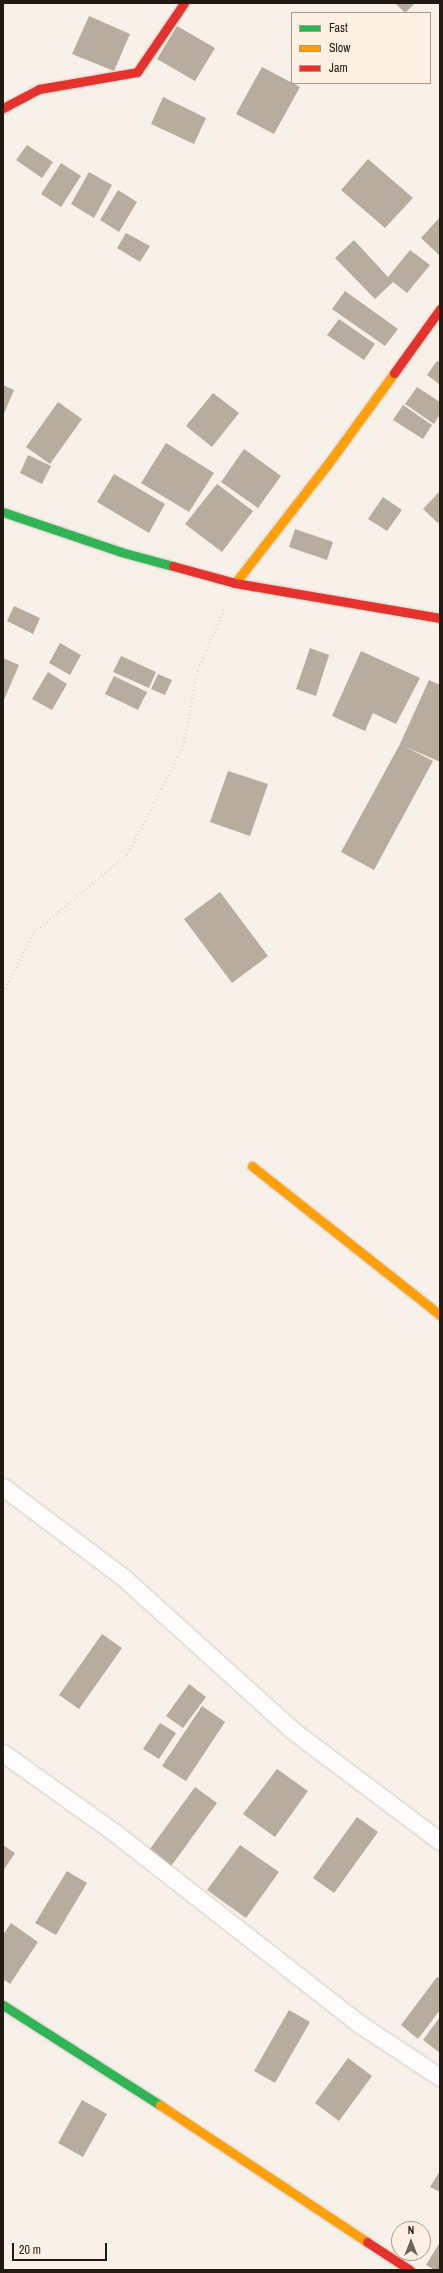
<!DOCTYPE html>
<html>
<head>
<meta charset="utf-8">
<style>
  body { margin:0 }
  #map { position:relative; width:443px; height:2273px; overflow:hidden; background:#f8f1e9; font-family:"Archivo Narrow",sans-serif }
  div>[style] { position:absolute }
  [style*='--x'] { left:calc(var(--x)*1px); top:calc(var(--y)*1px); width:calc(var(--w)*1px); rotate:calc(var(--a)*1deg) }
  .building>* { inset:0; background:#b8ac9f }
  .path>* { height:2.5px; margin-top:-1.25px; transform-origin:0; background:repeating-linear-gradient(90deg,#e0dddb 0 1px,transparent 0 4px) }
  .roads { filter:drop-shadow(0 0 1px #d4cdc5) drop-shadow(0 0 1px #d4cdc5) }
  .lane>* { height:17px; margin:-8.5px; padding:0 8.5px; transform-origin:8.5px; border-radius:8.5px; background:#fefdfc }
  .fast>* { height:9px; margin:-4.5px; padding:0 4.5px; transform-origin:4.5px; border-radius:4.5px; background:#30b455 }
  .slow>* { height:9px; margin:-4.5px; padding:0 4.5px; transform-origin:4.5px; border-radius:4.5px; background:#ff9f0a }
  .jam>* { height:9px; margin:-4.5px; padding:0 4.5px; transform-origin:4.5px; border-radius:4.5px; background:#e5322d }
  span { translate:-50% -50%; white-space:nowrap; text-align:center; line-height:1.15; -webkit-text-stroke:3px #fef1e3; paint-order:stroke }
  .frame { position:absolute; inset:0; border:4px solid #211a12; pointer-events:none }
  .legend { position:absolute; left:291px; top:12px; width:140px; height:72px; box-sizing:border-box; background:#fef1e3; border:1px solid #a69b8f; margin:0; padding:5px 7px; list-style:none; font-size:12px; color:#211a12 }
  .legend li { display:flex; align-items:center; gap:8px; height:20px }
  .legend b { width:20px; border:1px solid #a69b8f }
  .north { position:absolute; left:391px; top:2221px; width:40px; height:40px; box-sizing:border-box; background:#fef1e3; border:1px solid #a69b8f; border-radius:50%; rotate:0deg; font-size:11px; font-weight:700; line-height:16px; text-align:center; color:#211a12 }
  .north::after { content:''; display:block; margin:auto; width:14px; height:18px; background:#6c655d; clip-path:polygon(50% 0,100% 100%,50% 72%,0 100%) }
  .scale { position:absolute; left:12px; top:2243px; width:95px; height:18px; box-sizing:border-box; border:2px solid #211a12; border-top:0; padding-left:5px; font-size:12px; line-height:14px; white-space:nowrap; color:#211a12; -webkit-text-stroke:3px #fef1e3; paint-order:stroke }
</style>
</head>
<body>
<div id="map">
  <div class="building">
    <div style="clip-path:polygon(395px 3px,415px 3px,405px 13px)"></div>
    <div style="clip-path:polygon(89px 16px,130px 34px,114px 71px,72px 54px)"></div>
    <div style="clip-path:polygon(177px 26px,215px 48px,195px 81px,157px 59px)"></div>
    <div style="clip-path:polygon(262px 67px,300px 87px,274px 134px,236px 114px)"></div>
    <div style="clip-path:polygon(163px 97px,206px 118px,194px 144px,151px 124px)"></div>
    <div style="clip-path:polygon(27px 145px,53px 162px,42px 178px,16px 160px)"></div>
    <div style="clip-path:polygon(368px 159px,413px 198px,385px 228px,341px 190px)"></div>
    <div style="clip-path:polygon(61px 163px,81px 176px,61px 207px,41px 194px)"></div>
    <div style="clip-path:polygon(89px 172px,112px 185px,94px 218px,71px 204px)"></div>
    <div style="clip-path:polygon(118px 190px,137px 202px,119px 232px,100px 220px)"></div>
    <div style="clip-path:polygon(440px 217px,440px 256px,421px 238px)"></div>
    <div style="clip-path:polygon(126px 233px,150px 246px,140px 262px,117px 248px)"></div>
    <div style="clip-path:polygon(354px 240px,388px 277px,410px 250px,430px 265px,407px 293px,393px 282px,375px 299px,335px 258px)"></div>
    <div style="clip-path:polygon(345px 291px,398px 329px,385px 346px,332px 309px)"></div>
    <div style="clip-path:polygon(339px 319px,375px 344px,364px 360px,327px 335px)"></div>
    <div style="clip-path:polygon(437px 361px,440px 363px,440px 385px,427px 375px)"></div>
    <div style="clip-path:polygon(3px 385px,14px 390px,3px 416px)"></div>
    <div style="clip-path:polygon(417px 387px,440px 402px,440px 414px,434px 424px,405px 404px)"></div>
    <div style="clip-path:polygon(213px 393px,239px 413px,212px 447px,186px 426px)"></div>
    <div style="clip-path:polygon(58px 402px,82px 419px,50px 464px,26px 447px)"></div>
    <div style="clip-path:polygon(403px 405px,432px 425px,423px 439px,393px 420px)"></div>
    <div style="clip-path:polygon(166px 443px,214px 473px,189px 512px,141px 483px)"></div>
    <div style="clip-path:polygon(244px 449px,281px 476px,258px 508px,221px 482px)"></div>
    <div style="clip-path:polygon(28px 455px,51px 466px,42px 484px,20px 473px)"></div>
    <div style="clip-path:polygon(114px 474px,165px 504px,149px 533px,97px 502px)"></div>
    <div style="clip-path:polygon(217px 484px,253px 511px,222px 552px,185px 524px)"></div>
    <div style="clip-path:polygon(440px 491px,440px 521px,438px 523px,423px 509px)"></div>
    <div style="clip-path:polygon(383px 497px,402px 510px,387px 531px,368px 519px)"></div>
    <div style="clip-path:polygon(295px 529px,333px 542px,327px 560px,289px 547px)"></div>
    <div style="clip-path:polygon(14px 606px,40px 618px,33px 634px,7px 621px)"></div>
    <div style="clip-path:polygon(60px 643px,81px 655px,70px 675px,49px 663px)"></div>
    <div style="clip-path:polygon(310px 648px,329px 655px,316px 696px,296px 689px)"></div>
    <div style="clip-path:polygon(361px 651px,420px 678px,396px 724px,373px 713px,365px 731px,332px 716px)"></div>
    <div style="clip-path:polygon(121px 656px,156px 672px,149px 688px,113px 672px)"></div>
    <div style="clip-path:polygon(3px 658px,19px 665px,3px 702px)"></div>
    <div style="clip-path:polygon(48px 672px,67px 684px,52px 710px,32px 699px)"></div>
    <div style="clip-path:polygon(158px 674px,172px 680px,165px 695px,151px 689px)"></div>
    <div style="clip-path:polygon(114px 676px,147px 692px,138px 710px,105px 694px)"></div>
    <div style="clip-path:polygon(429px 680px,440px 685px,440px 762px,404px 746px,433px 761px,374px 870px,341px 852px,400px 744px)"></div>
    <div style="clip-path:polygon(228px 771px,268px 784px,250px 836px,210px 822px)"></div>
    <div style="clip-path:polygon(220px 892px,268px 956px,232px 983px,184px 919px)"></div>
    <div style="clip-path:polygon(102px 1634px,122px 1648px,79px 1709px,59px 1695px)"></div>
    <div style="clip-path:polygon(189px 1684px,206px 1697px,183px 1728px,166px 1716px)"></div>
    <div style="clip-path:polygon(202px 1706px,225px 1722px,186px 1781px,162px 1766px)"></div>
    <div style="clip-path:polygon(160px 1723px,176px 1733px,159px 1759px,143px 1749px)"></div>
    <div style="clip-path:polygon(277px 1769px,308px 1791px,275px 1837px,243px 1814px)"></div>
    <div style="clip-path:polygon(195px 1787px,217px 1803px,169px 1869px,147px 1853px)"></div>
    <div style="clip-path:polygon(357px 1817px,378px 1832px,334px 1893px,313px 1878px)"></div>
    <div style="clip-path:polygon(3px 1845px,15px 1853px,3px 1871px)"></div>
    <div style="clip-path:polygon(240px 1845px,279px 1872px,246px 1918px,207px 1890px)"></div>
    <div style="clip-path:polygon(67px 1871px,87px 1883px,56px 1935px,35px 1923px)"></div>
    <div style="clip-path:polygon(11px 1923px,38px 1942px,10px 1984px,3px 1979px,3px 1935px)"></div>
    <div style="clip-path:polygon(437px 1977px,440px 1979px,440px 2010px,418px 2039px,401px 2025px)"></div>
    <div style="clip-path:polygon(289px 2010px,310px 2022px,275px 2083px,254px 2071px)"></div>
    <div style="clip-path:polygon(440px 2017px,440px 2053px,423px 2040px)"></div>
    <div style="clip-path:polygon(348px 2058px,372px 2076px,339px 2121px,315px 2103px)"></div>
    <div style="clip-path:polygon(82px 2100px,107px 2114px,83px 2157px,58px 2143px)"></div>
    <div style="clip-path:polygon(440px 2171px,440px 2192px,430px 2187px)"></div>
    <div style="clip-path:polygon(440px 2242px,440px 2270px,435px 2270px,426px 2265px)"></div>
  </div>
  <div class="path">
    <div style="--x:3;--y:992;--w:68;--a:-62.7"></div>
    <div style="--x:34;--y:932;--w:123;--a:-40"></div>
    <div style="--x:128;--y:853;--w:120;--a:-62.8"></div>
    <div style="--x:183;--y:746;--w:78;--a:-79"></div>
    <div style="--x:198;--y:669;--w:65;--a:-66.6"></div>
  </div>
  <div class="roads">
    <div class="lane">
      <div style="--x:3;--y:1487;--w:151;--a:36.9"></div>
      <div style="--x:124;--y:1578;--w:227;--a:42.1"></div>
      <div style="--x:292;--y:1730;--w:185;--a:36.9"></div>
      <div style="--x:3;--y:1753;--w:138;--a:35.5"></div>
      <div style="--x:115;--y:1833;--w:312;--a:38"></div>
      <div style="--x:361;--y:2025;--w:95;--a:33.4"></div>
    </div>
    <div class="fast">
      <div style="--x:3;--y:512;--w:125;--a:18.7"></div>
      <div style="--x:121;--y:552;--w:54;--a:15.1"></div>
      <div style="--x:3;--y:2005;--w:186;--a:32.5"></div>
    </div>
    <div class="slow">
      <div style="--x:235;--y:583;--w:150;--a:-52.1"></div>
      <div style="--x:327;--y:465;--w:114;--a:-53.9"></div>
      <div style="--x:252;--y:1166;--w:240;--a:38.4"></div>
      <div style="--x:160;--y:2105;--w:248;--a:33.5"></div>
    </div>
    <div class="jam">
      <div style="--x:3;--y:108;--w:41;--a:-27.8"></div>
      <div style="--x:39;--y:89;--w:99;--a:-9.8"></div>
      <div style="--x:137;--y:72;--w:83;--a:-55.7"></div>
      <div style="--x:394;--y:373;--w:79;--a:-54.3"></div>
      <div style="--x:173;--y:566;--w:64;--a:15.3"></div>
      <div style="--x:235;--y:583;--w:208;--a:9.7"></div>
      <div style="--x:367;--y:2242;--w:51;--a:33.1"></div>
    </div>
  </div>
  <div class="frame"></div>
  <ul class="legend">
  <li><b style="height:5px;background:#30b455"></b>Fast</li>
  <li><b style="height:5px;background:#ff9f0a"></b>Slow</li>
  <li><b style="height:5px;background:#e5322d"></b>Jam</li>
  </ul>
  <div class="north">N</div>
  <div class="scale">20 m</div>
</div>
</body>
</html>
